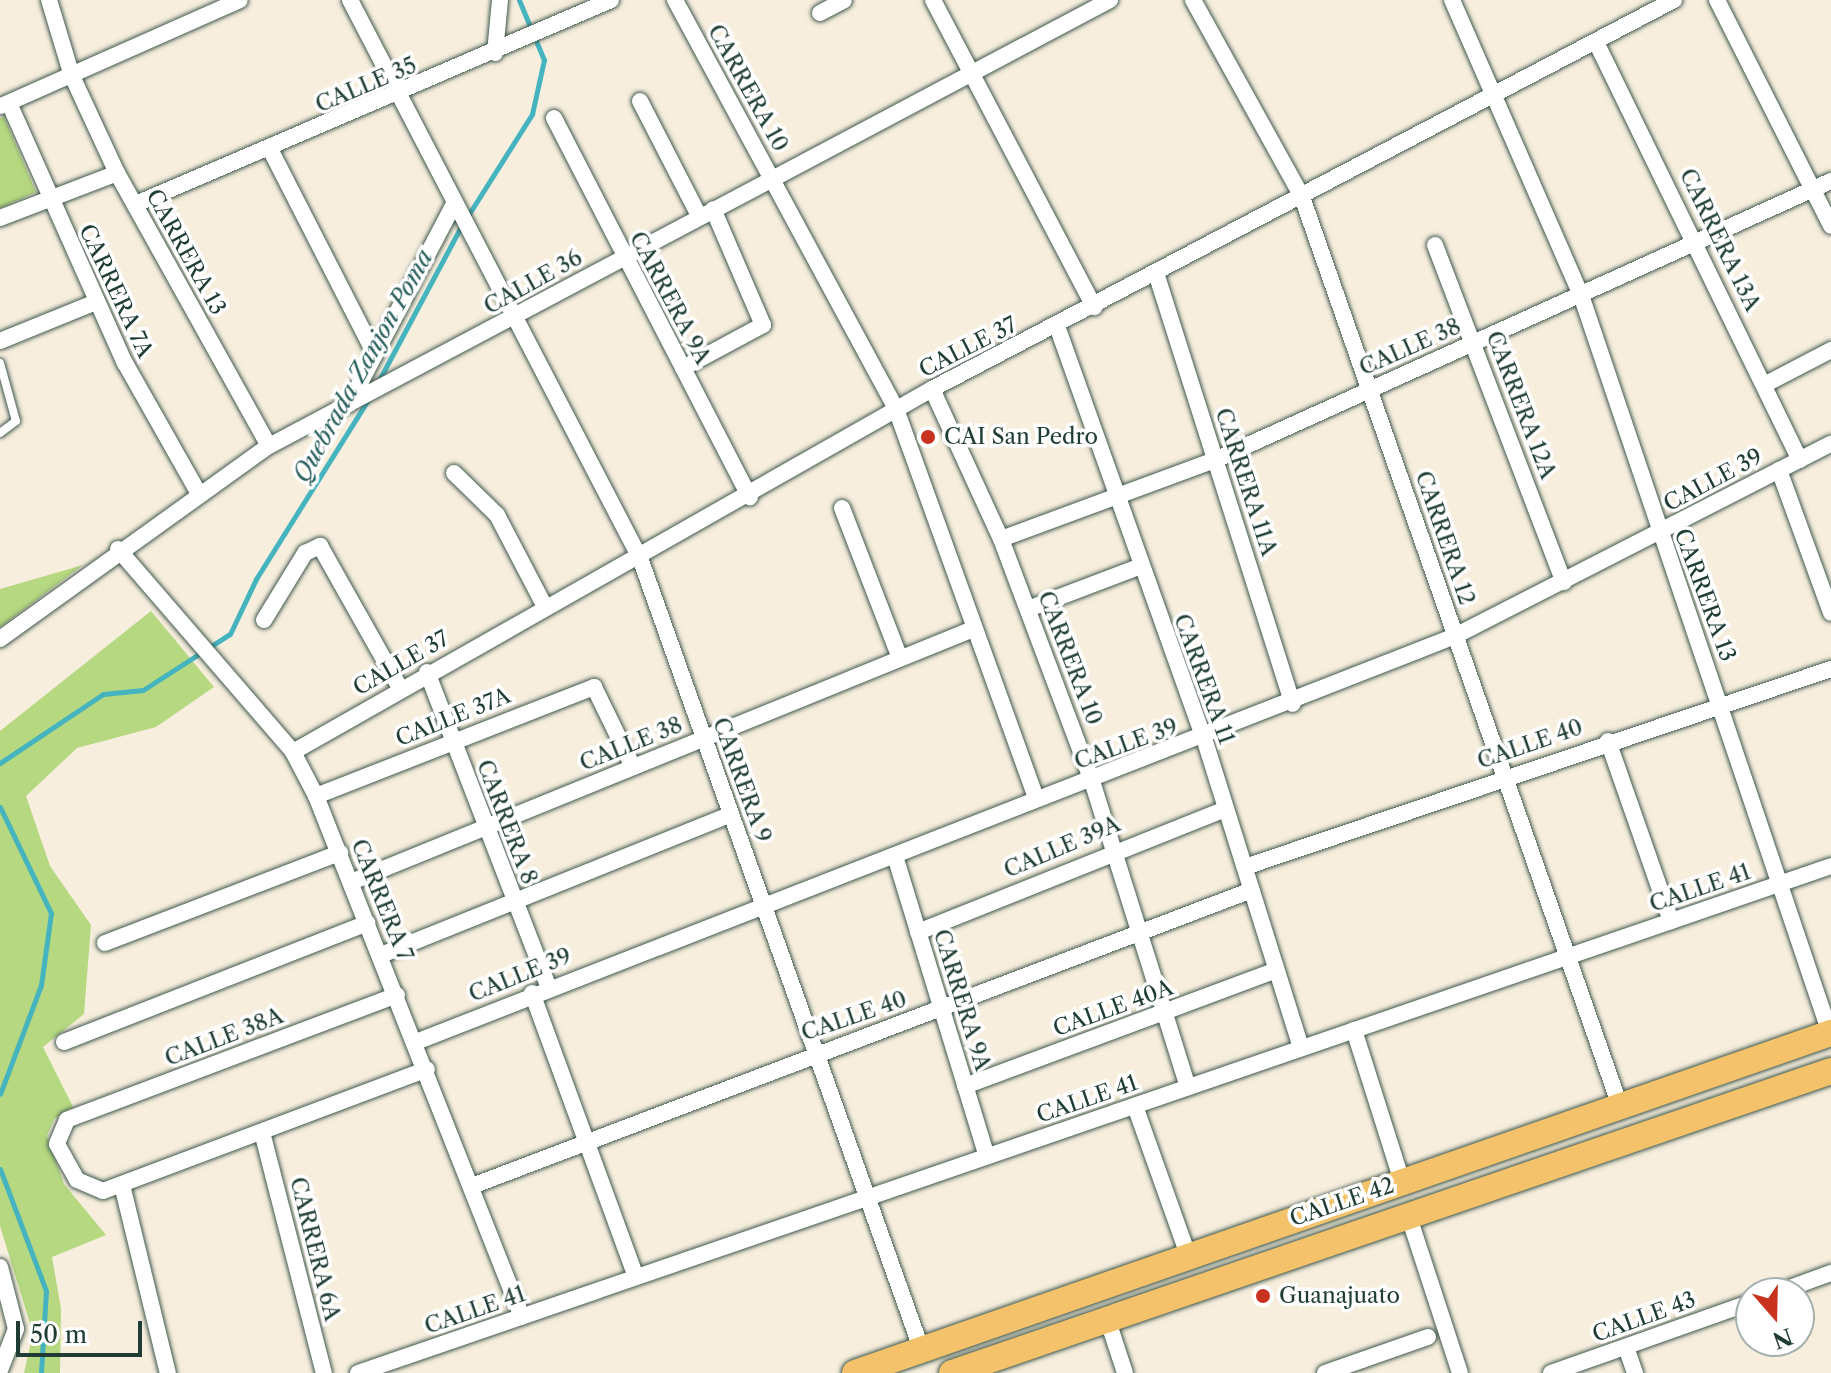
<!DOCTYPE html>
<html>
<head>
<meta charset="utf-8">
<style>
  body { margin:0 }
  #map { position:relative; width:1831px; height:1373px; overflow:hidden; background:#f7eedd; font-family:"Libre Caslon Text",serif }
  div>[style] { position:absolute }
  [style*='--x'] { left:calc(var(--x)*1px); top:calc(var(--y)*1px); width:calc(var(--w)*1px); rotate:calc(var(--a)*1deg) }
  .green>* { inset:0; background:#b5d880 }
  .stream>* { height:5px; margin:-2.5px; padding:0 2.5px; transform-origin:2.5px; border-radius:2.5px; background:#46b4bf }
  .roads { filter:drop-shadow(0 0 2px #3f584d) drop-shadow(0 0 2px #3f584d) }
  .lane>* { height:8px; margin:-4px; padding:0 4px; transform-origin:4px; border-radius:4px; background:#fff }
  .street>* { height:16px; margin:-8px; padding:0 8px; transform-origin:8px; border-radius:8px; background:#fff }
  .primary>* { height:26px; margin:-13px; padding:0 13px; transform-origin:13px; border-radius:13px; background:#f3c26a }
  .dots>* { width:22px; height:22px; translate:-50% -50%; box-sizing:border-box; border:4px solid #fff; border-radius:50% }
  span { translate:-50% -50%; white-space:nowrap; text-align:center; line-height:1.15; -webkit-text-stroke:7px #fff; paint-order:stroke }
  .street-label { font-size:22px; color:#1f3d34 }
  .poi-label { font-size:22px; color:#1f3d34 }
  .left { translate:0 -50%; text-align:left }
  .water-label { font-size:24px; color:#2b615e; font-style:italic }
  .north { position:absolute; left:1735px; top:1277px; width:80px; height:80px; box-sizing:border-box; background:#fff; border:2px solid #a5b1ae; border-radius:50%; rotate:160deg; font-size:22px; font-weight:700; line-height:32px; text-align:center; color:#1f3d34 }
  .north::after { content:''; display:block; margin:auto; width:28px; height:36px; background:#c8321e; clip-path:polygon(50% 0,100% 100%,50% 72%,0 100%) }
  .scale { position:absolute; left:16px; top:1321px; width:126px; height:36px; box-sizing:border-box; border:4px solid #1f3d34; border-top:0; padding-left:10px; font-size:24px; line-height:28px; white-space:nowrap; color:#1f3d34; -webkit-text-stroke:6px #fff; paint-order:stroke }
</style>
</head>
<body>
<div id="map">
  <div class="green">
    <div style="clip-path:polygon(4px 117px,36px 192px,0 208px,0 118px)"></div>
    <div style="clip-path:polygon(83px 565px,0 627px,0 589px)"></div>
    <div style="clip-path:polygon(151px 611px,214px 687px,156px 727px,77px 748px,26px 796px,50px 866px,91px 925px,84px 1014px,43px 1047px,73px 1107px,54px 1119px,47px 1136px,64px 1184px,106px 1235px,52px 1257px,61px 1309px,60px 1373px,24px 1373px,33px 1333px,0 1226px,0 731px)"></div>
  </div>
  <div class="stream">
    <div style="--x:467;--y:217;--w:122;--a:-57.7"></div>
    <div style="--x:532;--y:114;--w:55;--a:-77.5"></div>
    <div style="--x:544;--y:60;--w:65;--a:-112.6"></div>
    <div style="--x:378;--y:382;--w:178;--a:-61.9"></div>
    <div style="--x:0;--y:763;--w:124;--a:-33.8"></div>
    <div style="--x:103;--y:694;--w:40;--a:-5.7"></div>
    <div style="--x:143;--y:690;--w:103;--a:-32.8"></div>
    <div style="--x:230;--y:634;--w:61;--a:-64.7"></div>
    <div style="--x:256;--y:579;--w:213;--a:-58"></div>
    <div style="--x:0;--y:807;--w:118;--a:64.3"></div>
    <div style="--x:51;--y:913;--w:73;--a:97.9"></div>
    <div style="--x:41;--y:985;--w:116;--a:110.6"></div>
    <div style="--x:0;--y:1169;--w:130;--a:69.3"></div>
    <div style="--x:46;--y:1291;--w:82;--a:93.5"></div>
  </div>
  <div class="roads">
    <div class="lane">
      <div style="--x:0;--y:363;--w:60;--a:74.6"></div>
      <div style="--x:16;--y:421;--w:20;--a:143"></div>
    </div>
    <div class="street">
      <div style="--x:49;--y:0;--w:79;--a:73.2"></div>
      <div style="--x:72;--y:76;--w:107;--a:65.1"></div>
      <div style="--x:117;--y:173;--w:312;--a:60.9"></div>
      <div style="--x:350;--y:0;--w:629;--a:62.54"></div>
      <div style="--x:640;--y:558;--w:838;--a:70.42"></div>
      <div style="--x:675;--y:0;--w:465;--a:61.6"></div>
      <div style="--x:896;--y:409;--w:412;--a:70.2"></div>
      <div style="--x:933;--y:0;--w:347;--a:62.3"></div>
      <div style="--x:1193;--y:0;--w:225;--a:61"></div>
      <div style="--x:1302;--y:197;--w:963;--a:70.72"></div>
      <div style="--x:1452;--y:0;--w:322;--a:66.4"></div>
      <div style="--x:1581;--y:295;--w:779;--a:71.36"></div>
      <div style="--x:1717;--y:0;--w:253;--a:63.2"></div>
      <div style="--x:820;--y:13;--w:27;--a:-28"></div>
      <div style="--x:1596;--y:42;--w:465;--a:64"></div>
      <div style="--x:495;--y:53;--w:53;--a:-84.6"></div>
      <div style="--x:640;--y:101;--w:127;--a:62.8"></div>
      <div style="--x:9;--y:103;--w:285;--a:66"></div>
      <div style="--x:125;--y:363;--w:148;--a:60.5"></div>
      <div style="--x:1;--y:106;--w:261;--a:-23.9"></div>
      <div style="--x:554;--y:118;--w:427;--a:62.7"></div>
      <div style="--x:270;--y:149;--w:224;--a:62.9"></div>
      <div style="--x:136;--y:204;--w:517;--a:-23.24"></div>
      <div style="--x:0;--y:218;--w:125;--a:-21"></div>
      <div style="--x:1435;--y:245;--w:361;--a:69.1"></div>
      <div style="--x:1156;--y:273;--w:452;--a:72.4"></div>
      <div style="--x:1057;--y:326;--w:437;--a:70.4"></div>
      <div style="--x:1204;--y:738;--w:325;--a:72.6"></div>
      <div style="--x:0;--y:341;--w:104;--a:-22.1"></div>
      <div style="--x:683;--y:368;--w:91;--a:-28.3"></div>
      <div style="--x:763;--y:325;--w:126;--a:-113.3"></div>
      <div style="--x:1764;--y:385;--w:76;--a:-27.6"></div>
      <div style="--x:932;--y:389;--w:165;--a:65.3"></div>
      <div style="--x:1001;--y:539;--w:259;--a:69.4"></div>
      <div style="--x:1092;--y:781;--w:321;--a:72.6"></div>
      <div style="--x:349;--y:404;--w:226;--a:-62.3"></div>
      <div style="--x:1779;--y:470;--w:152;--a:70"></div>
      <div style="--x:454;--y:473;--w:60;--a:44.3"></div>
      <div style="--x:497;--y:515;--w:102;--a:62.4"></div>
      <div style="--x:842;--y:508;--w:161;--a:68.9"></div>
      <div style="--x:1001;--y:539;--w:228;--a:-20.3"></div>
      <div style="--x:1215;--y:460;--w:676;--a:-24.37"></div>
      <div style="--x:118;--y:549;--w:268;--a:49.2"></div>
      <div style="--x:293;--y:752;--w:50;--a:62.4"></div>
      <div style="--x:316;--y:796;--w:560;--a:68.43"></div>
      <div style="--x:1028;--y:609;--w:121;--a:-20.8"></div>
      <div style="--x:264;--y:620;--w:79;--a:-58.5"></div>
      <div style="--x:305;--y:553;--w:17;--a:-25"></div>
      <div style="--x:320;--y:546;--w:163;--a:60.6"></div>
      <div style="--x:0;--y:639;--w:331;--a:-35.7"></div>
      <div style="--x:269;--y:446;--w:952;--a:-27.94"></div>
      <div style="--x:427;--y:672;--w:337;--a:68.9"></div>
      <div style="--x:1608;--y:741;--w:191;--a:70.7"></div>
      <div style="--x:293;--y:752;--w:735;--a:-29.6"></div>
      <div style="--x:932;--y:389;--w:838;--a:-27.67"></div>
      <div style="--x:316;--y:796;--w:299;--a:-21.4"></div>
      <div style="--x:594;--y:687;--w:89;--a:64"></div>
      <div style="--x:895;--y:856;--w:314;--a:73"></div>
      <div style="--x:1245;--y:867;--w:619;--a:-18.67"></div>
      <div style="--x:351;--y:882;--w:671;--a:-22.13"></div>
      <div style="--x:918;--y:932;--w:331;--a:-21.8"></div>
      <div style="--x:105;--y:943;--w:252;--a:-21"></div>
      <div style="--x:381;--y:955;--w:377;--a:-21.9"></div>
      <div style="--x:532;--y:993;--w:302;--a:69.9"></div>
      <div style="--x:397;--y:995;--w:353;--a:159.3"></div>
      <div style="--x:67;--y:1120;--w:26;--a:113"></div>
      <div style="--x:57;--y:1144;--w:41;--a:60.9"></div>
      <div style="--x:77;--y:1180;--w:28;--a:23"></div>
      <div style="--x:103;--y:1191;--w:346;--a:-20.6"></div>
      <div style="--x:1354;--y:1030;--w:158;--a:72.4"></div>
      <div style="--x:64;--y:1042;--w:326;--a:-21.4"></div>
      <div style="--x:416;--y:1042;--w:1116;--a:-21.34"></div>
      <div style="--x:1455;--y:636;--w:422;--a:-27.1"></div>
      <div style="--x:965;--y:1086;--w:331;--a:-20.4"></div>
      <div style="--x:1135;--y:1106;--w:158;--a:70.4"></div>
      <div style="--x:263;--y:1136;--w:245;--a:75.6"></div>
      <div style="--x:122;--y:1185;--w:194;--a:76.3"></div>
      <div style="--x:472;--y:1186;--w:834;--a:-20.78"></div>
      <div style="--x:1409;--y:1217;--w:164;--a:71.9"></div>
      <div style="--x:0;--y:1267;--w:64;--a:75.5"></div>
      <div style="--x:16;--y:1329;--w:44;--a:111.3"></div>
      <div style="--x:1776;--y:1293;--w:59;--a:-20"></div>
      <div style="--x:1108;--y:1321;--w:55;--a:71.9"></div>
      <div style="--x:1626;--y:1347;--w:28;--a:71"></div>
      <div style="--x:358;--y:1373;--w:1558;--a:-18.99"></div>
      <div style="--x:1325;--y:1373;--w:109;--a:-19.3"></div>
      <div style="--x:1551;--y:1373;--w:212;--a:-19.5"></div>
    </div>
    <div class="primary">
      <div style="--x:855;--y:1373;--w:1034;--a:-19.21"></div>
      <div style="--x:952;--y:1373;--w:929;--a:-18.96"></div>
    </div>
  </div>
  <div class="dots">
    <div style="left:928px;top:437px;background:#c8321e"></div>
    <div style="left:1263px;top:1296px;background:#c8321e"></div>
  </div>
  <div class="street-label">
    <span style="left:366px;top:85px;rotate:-23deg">CALLE 35</span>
    <span style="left:748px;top:88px;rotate:61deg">CARRERA 10</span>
    <span style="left:1720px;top:240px;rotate:64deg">CARRERA 13A</span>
    <span style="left:186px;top:252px;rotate:61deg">CARRERA 13</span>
    <span style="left:533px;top:282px;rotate:-29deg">CALLE 36</span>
    <span style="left:116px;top:291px;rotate:65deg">CARRERA 7A</span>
    <span style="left:670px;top:298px;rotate:62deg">CARRERA 9A</span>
    <span style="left:968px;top:347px;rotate:-27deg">CALLE 37</span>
    <span style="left:1410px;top:347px;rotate:-24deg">CALLE 38</span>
    <span style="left:1521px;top:405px;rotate:69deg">CARRERA 12A</span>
    <span style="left:1713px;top:480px;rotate:-28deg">CALLE 39</span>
    <span style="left:1246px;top:482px;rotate:72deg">CARRERA 11A</span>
    <span style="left:1445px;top:538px;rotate:71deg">CARRERA 12</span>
    <span style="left:1705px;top:595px;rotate:70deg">CARRERA 13</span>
    <span style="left:1070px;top:658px;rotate:69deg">CARRERA 10</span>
    <span style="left:401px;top:663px;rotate:-30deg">CALLE 37</span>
    <span style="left:1204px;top:679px;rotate:70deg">CARRERA 11</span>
    <span style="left:453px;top:717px;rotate:-22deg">CALLE 37A</span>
    <span style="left:631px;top:744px;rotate:-22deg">CALLE 38</span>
    <span style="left:1126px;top:744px;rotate:-20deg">CALLE 39</span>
    <span style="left:1530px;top:744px;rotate:-19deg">CALLE 40</span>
    <span style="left:742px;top:780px;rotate:70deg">CARRERA 9</span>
    <span style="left:507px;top:822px;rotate:69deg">CARRERA 8</span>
    <span style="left:1062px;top:847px;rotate:-23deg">CALLE 39A</span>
    <span style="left:1700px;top:888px;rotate:-19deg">CALLE 41</span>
    <span style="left:382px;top:900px;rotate:68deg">CARRERA 7</span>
    <span style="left:520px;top:975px;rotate:-22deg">CALLE 39</span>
    <span style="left:962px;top:1000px;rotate:73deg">CARRERA 9A</span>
    <span style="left:1113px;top:1008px;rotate:-20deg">CALLE 40A</span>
    <span style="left:854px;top:1016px;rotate:-19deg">CALLE 40</span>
    <span style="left:224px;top:1037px;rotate:-21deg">CALLE 38A</span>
    <span style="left:1087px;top:1099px;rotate:-19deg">CALLE 41</span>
    <span style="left:1342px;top:1202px;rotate:-19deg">CALLE 42</span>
    <span style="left:315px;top:1249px;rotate:76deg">CARRERA 6A</span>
    <span style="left:475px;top:1310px;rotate:-19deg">CALLE 41</span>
    <span style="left:1644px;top:1317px;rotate:-20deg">CALLE 43</span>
  </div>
  <div class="poi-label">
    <span class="left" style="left:944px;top:437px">CAI San Pedro</span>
    <span class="left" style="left:1279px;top:1296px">Guanajuato</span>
  </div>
  <div class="water-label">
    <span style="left:363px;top:366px;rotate:-61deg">Quebrada Zanjon Poma</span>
  </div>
  <div class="north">N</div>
  <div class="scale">50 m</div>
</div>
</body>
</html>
